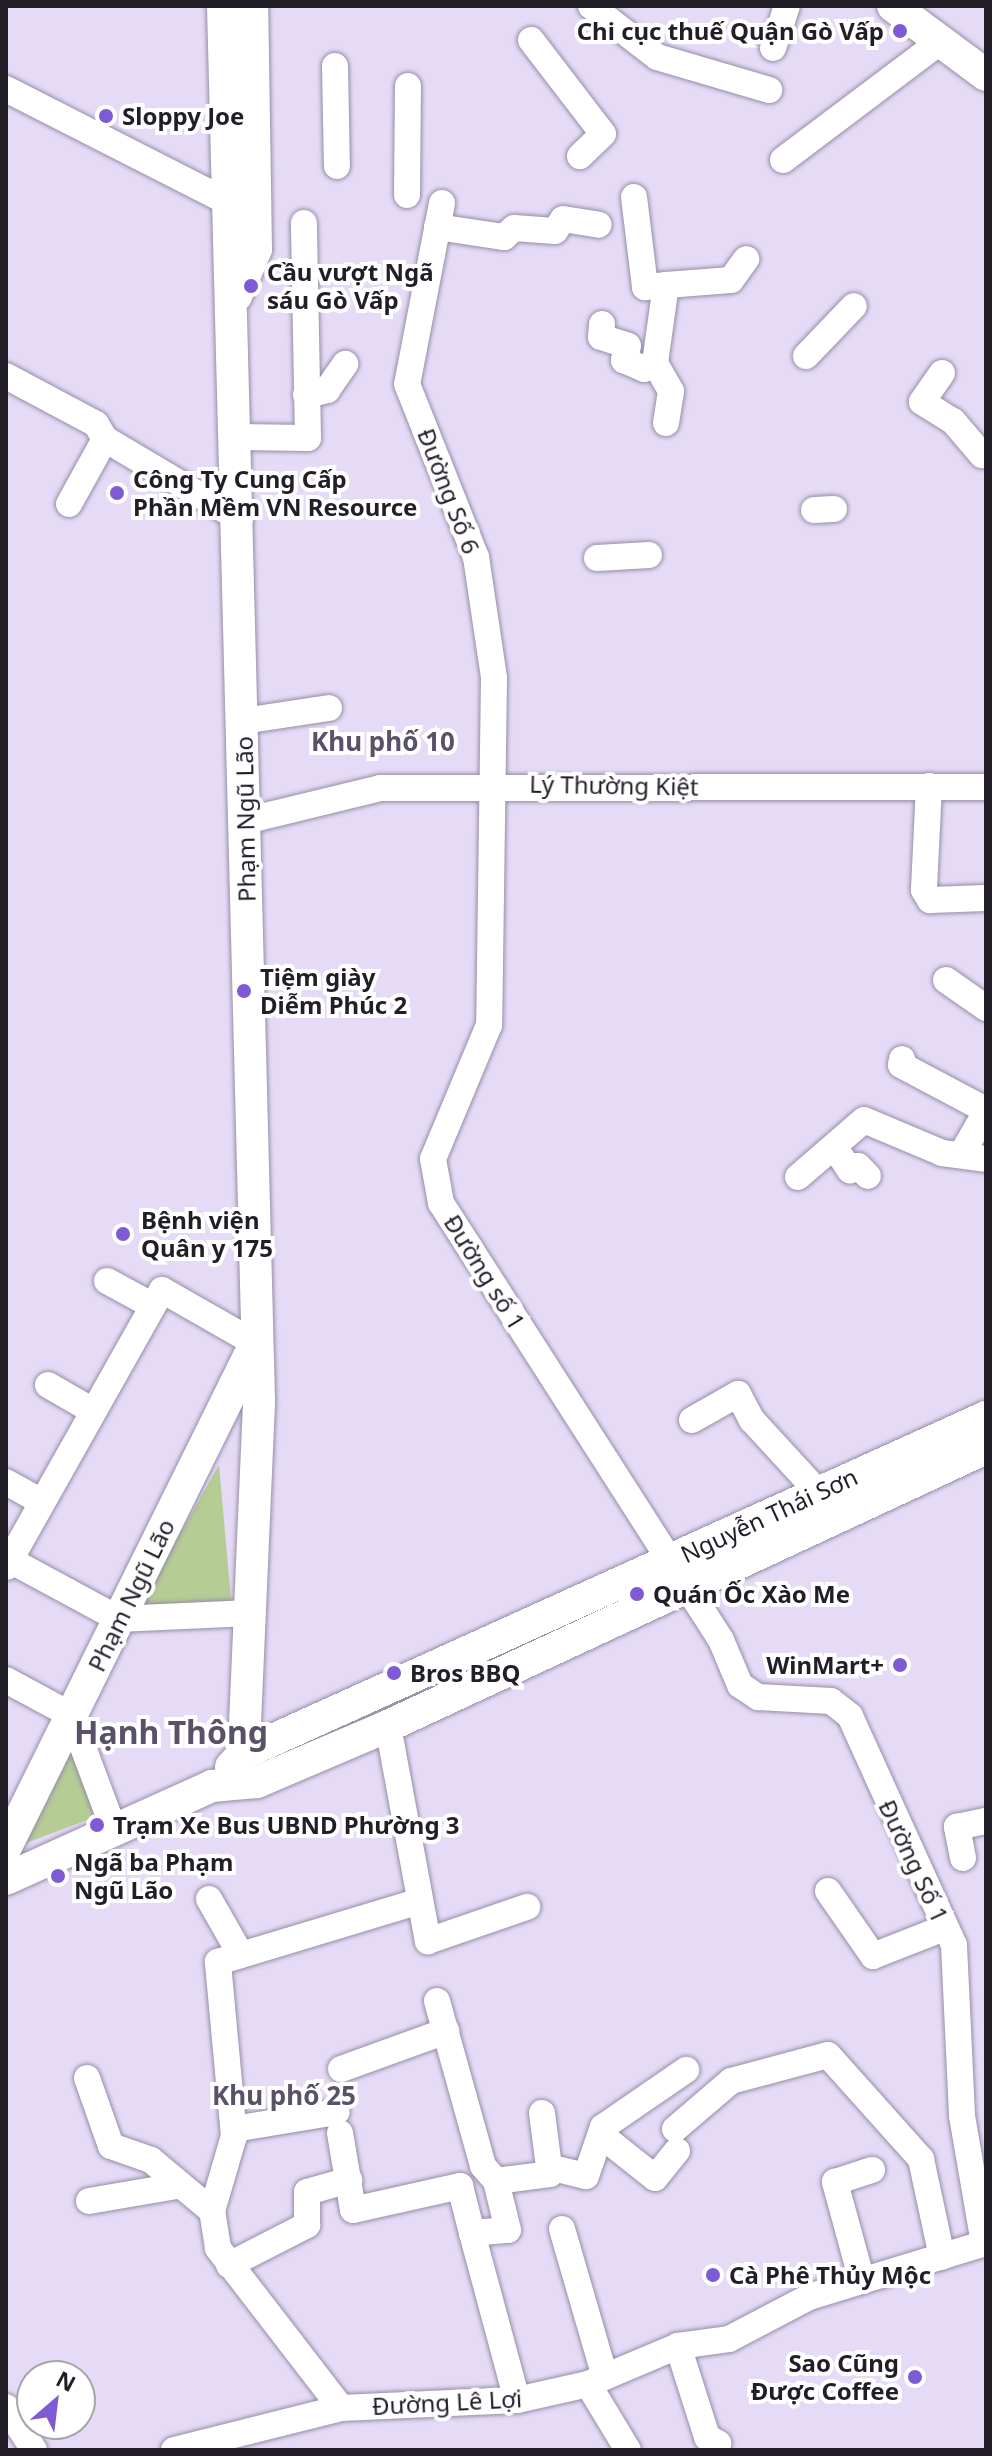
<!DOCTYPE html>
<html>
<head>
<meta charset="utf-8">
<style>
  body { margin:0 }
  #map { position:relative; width:992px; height:2456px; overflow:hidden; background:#e5dbf7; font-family:"Noto Sans",sans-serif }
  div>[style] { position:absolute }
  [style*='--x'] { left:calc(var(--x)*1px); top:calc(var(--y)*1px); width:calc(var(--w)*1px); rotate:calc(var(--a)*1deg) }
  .green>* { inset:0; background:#b5cc95 }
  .roads { filter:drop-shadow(0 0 2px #968da7) drop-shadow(0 0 2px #968da7) }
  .minor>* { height:26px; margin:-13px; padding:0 13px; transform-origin:13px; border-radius:13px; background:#fff }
  .major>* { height:32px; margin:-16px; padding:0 16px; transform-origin:16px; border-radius:16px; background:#fff }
  .dots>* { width:22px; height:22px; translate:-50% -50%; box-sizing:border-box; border:4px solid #fff; border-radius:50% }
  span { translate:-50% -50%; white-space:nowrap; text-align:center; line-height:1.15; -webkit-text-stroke:8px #fff; paint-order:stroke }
  .poi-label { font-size:24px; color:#221e28; font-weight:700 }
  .right { translate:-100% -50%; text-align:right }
  .left { translate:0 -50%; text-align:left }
  .street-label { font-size:24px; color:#221e28 }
  .neighbourhood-label { font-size:26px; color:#595168; font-weight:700 }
  .district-label { font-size:32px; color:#595168; font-weight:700 }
  .frame { position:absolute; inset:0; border:8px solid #221e28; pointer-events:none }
  .north { position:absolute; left:16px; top:2360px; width:80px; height:80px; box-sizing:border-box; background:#fff; border:2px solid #a7a5a9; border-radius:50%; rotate:28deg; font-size:22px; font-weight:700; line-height:32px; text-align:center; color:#221e28 }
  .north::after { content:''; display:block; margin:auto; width:28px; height:36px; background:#7e5ad4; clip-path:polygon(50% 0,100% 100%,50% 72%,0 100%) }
</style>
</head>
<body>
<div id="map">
  <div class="green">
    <div style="clip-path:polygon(219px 1465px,232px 1610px,135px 1613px)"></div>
    <div style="clip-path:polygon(73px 1740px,106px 1813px,23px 1844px)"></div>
  </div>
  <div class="roads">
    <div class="minor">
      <div style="--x:591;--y:6;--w:83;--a:37.7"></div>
      <div style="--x:657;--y:57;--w:117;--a:16.4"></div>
      <div style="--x:531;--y:40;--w:118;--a:52.5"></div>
      <div style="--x:603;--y:134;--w:32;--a:136"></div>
      <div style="--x:773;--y:48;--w:44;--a:-71.6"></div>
      <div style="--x:335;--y:66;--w:100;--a:88.9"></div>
      <div style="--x:6;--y:89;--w:249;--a:27"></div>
      <div style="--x:783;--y:160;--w:198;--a:-37"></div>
      <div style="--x:407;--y:195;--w:109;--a:-89.5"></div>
      <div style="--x:634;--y:197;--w:91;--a:83"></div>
      <div style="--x:645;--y:287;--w:21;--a:-5"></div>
      <div style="--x:442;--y:203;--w:184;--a:100.9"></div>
      <div style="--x:407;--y:384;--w:186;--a:68.3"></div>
      <div style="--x:476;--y:557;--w:122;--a:81.5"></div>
      <div style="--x:494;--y:678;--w:347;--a:90.8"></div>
      <div style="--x:489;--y:1025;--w:145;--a:112.7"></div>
      <div style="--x:433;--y:1159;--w:45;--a:79.7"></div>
      <div style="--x:441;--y:1203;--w:519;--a:57.35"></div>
      <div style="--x:721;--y:1640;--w:49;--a:67.1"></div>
      <div style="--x:740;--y:1685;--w:22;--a:34"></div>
      <div style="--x:758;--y:1697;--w:73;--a:3.1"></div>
      <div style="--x:831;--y:1701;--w:24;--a:38"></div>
      <div style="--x:850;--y:1716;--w:252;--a:65.6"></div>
      <div style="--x:954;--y:1945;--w:171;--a:87.3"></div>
      <div style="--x:962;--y:2116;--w:129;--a:80.2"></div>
      <div style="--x:437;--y:227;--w:68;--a:8.5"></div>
      <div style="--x:504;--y:237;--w:13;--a:-42"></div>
      <div style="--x:514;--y:228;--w:41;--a:4.2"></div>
      <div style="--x:555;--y:231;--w:14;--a:-56"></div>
      <div style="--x:563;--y:219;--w:36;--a:9"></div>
      <div style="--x:602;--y:324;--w:13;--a:94"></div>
      <div style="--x:601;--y:337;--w:28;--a:18"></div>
      <div style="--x:628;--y:346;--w:15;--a:106"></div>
      <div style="--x:624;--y:360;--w:22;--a:24"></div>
      <div style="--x:644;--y:369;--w:13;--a:-29"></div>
      <div style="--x:806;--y:356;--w:69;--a:-46.2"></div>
      <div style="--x:942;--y:373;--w:35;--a:125"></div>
      <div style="--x:922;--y:402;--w:36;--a:32"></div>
      <div style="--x:953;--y:421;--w:45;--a:49.5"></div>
      <div style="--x:6;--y:376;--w:102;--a:28.1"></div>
      <div style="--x:96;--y:424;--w:17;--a:59"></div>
      <div style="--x:105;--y:439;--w:157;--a:30.7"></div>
      <div style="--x:306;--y:395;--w:22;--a:-13"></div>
      <div style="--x:327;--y:390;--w:32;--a:-55"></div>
      <div style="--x:666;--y:423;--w:32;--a:-81"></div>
      <div style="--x:671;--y:391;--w:32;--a:-120"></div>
      <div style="--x:655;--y:363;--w:79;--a:-82"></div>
      <div style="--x:666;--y:285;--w:65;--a:-4.4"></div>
      <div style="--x:731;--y:280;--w:26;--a:-54"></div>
      <div style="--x:238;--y:437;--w:70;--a:0.8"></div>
      <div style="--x:308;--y:438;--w:215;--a:-91.1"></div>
      <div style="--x:69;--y:504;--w:74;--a:-61"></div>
      <div style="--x:814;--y:510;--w:20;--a:-3"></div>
      <div style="--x:597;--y:558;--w:52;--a:-3.3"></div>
      <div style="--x:243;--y:721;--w:87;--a:-8.6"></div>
      <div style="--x:929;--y:786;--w:104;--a:92.8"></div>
      <div style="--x:924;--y:890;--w:12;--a:59"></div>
      <div style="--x:930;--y:900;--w:56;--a:-2"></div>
      <div style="--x:245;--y:821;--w:139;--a:-13.7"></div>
      <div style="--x:380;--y:788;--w:606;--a:-0.09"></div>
      <div style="--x:946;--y:980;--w:49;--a:35"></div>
      <div style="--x:902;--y:1059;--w:6;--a:99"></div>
      <div style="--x:901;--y:1065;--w:96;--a:27.9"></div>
      <div style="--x:835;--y:1148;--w:27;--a:56"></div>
      <div style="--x:850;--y:1170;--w:9;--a:-27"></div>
      <div style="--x:858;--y:1166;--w:14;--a:45"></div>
      <div style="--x:961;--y:1155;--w:50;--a:-59.8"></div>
      <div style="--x:798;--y:1177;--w:87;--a:-40.8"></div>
      <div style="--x:864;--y:1120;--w:85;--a:22.9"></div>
      <div style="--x:942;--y:1153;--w:44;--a:7.8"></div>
      <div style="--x:107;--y:1281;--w:52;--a:28.5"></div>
      <div style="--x:48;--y:1385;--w:52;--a:30"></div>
      <div style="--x:692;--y:1420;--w:53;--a:-29.5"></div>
      <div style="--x:738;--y:1394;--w:30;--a:62"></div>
      <div style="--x:752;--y:1420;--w:98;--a:47.5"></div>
      <div style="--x:6;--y:1482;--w:41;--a:29.1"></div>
      <div style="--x:6;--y:1558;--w:128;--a:28.4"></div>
      <div style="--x:119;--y:1619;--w:130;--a:-2.6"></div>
      <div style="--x:6;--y:1567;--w:318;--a:-60.6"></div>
      <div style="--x:162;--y:1290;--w:107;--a:29.7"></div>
      <div style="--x:6;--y:1680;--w:74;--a:28.3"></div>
      <div style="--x:71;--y:1715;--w:123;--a:69.5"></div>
      <div style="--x:388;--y:1726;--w:219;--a:79.5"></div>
      <div style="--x:428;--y:1941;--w:105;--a:-19"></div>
      <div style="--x:963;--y:1858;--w:32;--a:-101"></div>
      <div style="--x:957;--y:1827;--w:30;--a:-12"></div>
      <div style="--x:828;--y:1891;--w:79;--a:55.3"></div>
      <div style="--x:873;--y:1956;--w:76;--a:-21.5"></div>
      <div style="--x:209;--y:1899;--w:64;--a:60.3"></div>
      <div style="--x:437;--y:2001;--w:171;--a:74.4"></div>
      <div style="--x:483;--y:2166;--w:20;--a:49"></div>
      <div style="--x:341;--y:2069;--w:112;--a:-19.9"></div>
      <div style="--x:87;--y:2078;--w:72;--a:70.6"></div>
      <div style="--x:111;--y:2146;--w:42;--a:19.3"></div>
      <div style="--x:151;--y:2160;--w:80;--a:39.9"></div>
      <div style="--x:542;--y:2113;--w:54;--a:82.6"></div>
      <div style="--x:234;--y:2129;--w:104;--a:-9.4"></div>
      <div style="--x:675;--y:2129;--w:74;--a:-40.6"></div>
      <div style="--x:731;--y:2081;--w:100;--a:-15"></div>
      <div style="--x:828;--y:2055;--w:140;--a:48.2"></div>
      <div style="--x:921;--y:2159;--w:100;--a:77.9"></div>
      <div style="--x:340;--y:2133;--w:78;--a:80.4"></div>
      <div style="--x:353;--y:2210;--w:110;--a:-12.6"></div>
      <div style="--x:460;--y:2186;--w:49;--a:75.7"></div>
      <div style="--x:601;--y:2135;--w:69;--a:38.5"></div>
      <div style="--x:655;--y:2178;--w:35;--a:-51"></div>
      <div style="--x:89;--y:2201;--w:89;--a:-9.7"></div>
      <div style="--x:562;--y:2229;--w:154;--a:73.8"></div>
      <div style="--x:229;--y:2265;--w:88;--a:-27.1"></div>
      <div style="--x:307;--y:2225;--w:33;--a:-90"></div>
      <div style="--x:307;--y:2192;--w:44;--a:-15.9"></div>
      <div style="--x:862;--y:2281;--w:103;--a:-105.3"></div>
      <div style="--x:835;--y:2182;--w:39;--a:-18"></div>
      <div style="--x:678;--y:2346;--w:96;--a:72.3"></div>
      <div style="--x:707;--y:2437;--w:13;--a:29"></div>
      <div style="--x:588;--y:2384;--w:77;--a:58.8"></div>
      <div style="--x:517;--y:2400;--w:173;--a:-105.1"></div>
      <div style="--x:472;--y:2233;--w:36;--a:-5"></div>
      <div style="--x:508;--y:2230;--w:50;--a:-103.8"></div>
      <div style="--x:496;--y:2181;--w:54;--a:-7.4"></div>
      <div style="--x:550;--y:2174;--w:7;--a:-98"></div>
      <div style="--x:549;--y:2167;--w:38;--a:14"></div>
      <div style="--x:586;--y:2176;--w:52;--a:-70.9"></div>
      <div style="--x:603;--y:2127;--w:101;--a:-34.5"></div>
      <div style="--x:6;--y:2407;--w:51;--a:56.9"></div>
      <div style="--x:341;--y:2408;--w:202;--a:-127.6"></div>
      <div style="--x:218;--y:2248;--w:37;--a:-99"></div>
      <div style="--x:212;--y:2211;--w:78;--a:-73.7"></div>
      <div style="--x:234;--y:2136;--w:175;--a:-95.3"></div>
      <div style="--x:218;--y:1962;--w:208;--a:-16.8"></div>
      <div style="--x:174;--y:2450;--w:172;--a:-14.1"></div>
      <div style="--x:341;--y:2408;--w:176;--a:-2.6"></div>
      <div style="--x:517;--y:2400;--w:73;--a:-12.7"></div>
      <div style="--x:588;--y:2384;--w:98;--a:-22.9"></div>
      <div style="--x:678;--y:2346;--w:51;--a:-7.8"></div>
      <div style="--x:729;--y:2339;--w:90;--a:-27.7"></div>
      <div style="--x:809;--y:2297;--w:185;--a:-17"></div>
    </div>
    <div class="major">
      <div style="--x:223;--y:6;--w:1397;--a:88.52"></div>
      <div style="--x:259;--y:1403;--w:350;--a:92.5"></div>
      <div style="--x:893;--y:6;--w:116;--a:36.6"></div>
      <div style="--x:236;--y:296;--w:51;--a:-66.9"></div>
      <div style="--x:256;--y:249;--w:243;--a:-90.9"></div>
      <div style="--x:231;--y:1767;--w:19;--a:-47"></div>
      <div style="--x:244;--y:1753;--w:815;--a:-24.36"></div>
      <div style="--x:6;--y:1847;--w:559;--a:-63.66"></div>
      <div style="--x:6;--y:1879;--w:226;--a:-24.3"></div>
      <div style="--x:212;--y:1786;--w:45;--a:-5.1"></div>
      <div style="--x:257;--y:1782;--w:142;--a:-23.1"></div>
      <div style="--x:388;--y:1726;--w:659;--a:-24.93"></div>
    </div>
  </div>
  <div class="dots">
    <div style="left:900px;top:31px;background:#7e5ad4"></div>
    <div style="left:106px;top:116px;background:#7e5ad4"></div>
    <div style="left:251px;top:286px;background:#7e5ad4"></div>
    <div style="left:117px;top:493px;background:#7e5ad4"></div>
    <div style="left:244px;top:991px;background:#7e5ad4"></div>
    <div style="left:123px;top:1234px;background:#7e5ad4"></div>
    <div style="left:637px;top:1594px;background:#7e5ad4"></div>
    <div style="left:900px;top:1665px;background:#7e5ad4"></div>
    <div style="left:394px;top:1673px;background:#7e5ad4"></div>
    <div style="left:97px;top:1825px;background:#7e5ad4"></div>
    <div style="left:58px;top:1876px;background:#7e5ad4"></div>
    <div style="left:713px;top:2275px;background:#7e5ad4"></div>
    <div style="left:915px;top:2377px;background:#7e5ad4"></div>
  </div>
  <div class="poi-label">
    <span class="right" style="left:884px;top:31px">Chi cục thuế Quận Gò Vấp</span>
    <span class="left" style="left:122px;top:116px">Sloppy Joe</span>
    <span class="left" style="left:267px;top:286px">Cầu vượt Ngã<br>sáu Gò Vấp</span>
    <span class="left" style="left:133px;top:493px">Công Ty Cung Cấp<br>Phần Mềm VN Resource</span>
    <span class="left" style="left:260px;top:991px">Tiệm giày<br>Diễm Phúc 2</span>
    <span class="left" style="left:141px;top:1234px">Bệnh viện<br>Quân y 175</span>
    <span class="left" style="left:653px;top:1594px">Quán Ốc Xào Me</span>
    <span class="right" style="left:884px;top:1665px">WinMart+</span>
    <span class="left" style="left:410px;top:1673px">Bros BBQ</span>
    <span class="left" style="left:113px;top:1825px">Trạm Xe Bus UBND Phường 3</span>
    <span class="left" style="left:74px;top:1876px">Ngã ba Phạm<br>Ngũ Lão</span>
    <span class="left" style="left:729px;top:2275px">Cà Phê Thủy Mộc</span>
    <span class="right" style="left:899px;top:2377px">Sao Cũng<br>Được Coffee</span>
  </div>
  <div class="street-label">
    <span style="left:449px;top:491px;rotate:69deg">Đường Số 6</span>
    <span style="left:614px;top:785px;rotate:1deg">Lý Thường Kiệt</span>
    <span style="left:245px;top:819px;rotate:-91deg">Phạm Ngũ Lão</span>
    <span style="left:485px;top:1272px;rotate:58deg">Đường số 1</span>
    <span style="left:769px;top:1515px;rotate:-25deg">Nguyễn Thái Sơn</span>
    <span style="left:131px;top:1595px;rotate:-64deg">Phạm Ngũ Lão</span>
    <span style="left:914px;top:1861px;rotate:65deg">Đường Số 1</span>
    <span style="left:447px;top:2402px;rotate:-3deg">Đường Lê Lợi</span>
  </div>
  <div class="neighbourhood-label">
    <span style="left:383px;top:742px">Khu phố 10</span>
    <span style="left:284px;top:2096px">Khu phố 25</span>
  </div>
  <div class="district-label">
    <span style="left:171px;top:1732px">Hạnh Thông</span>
  </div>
  <div class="frame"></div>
  <div class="north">N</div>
</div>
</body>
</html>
